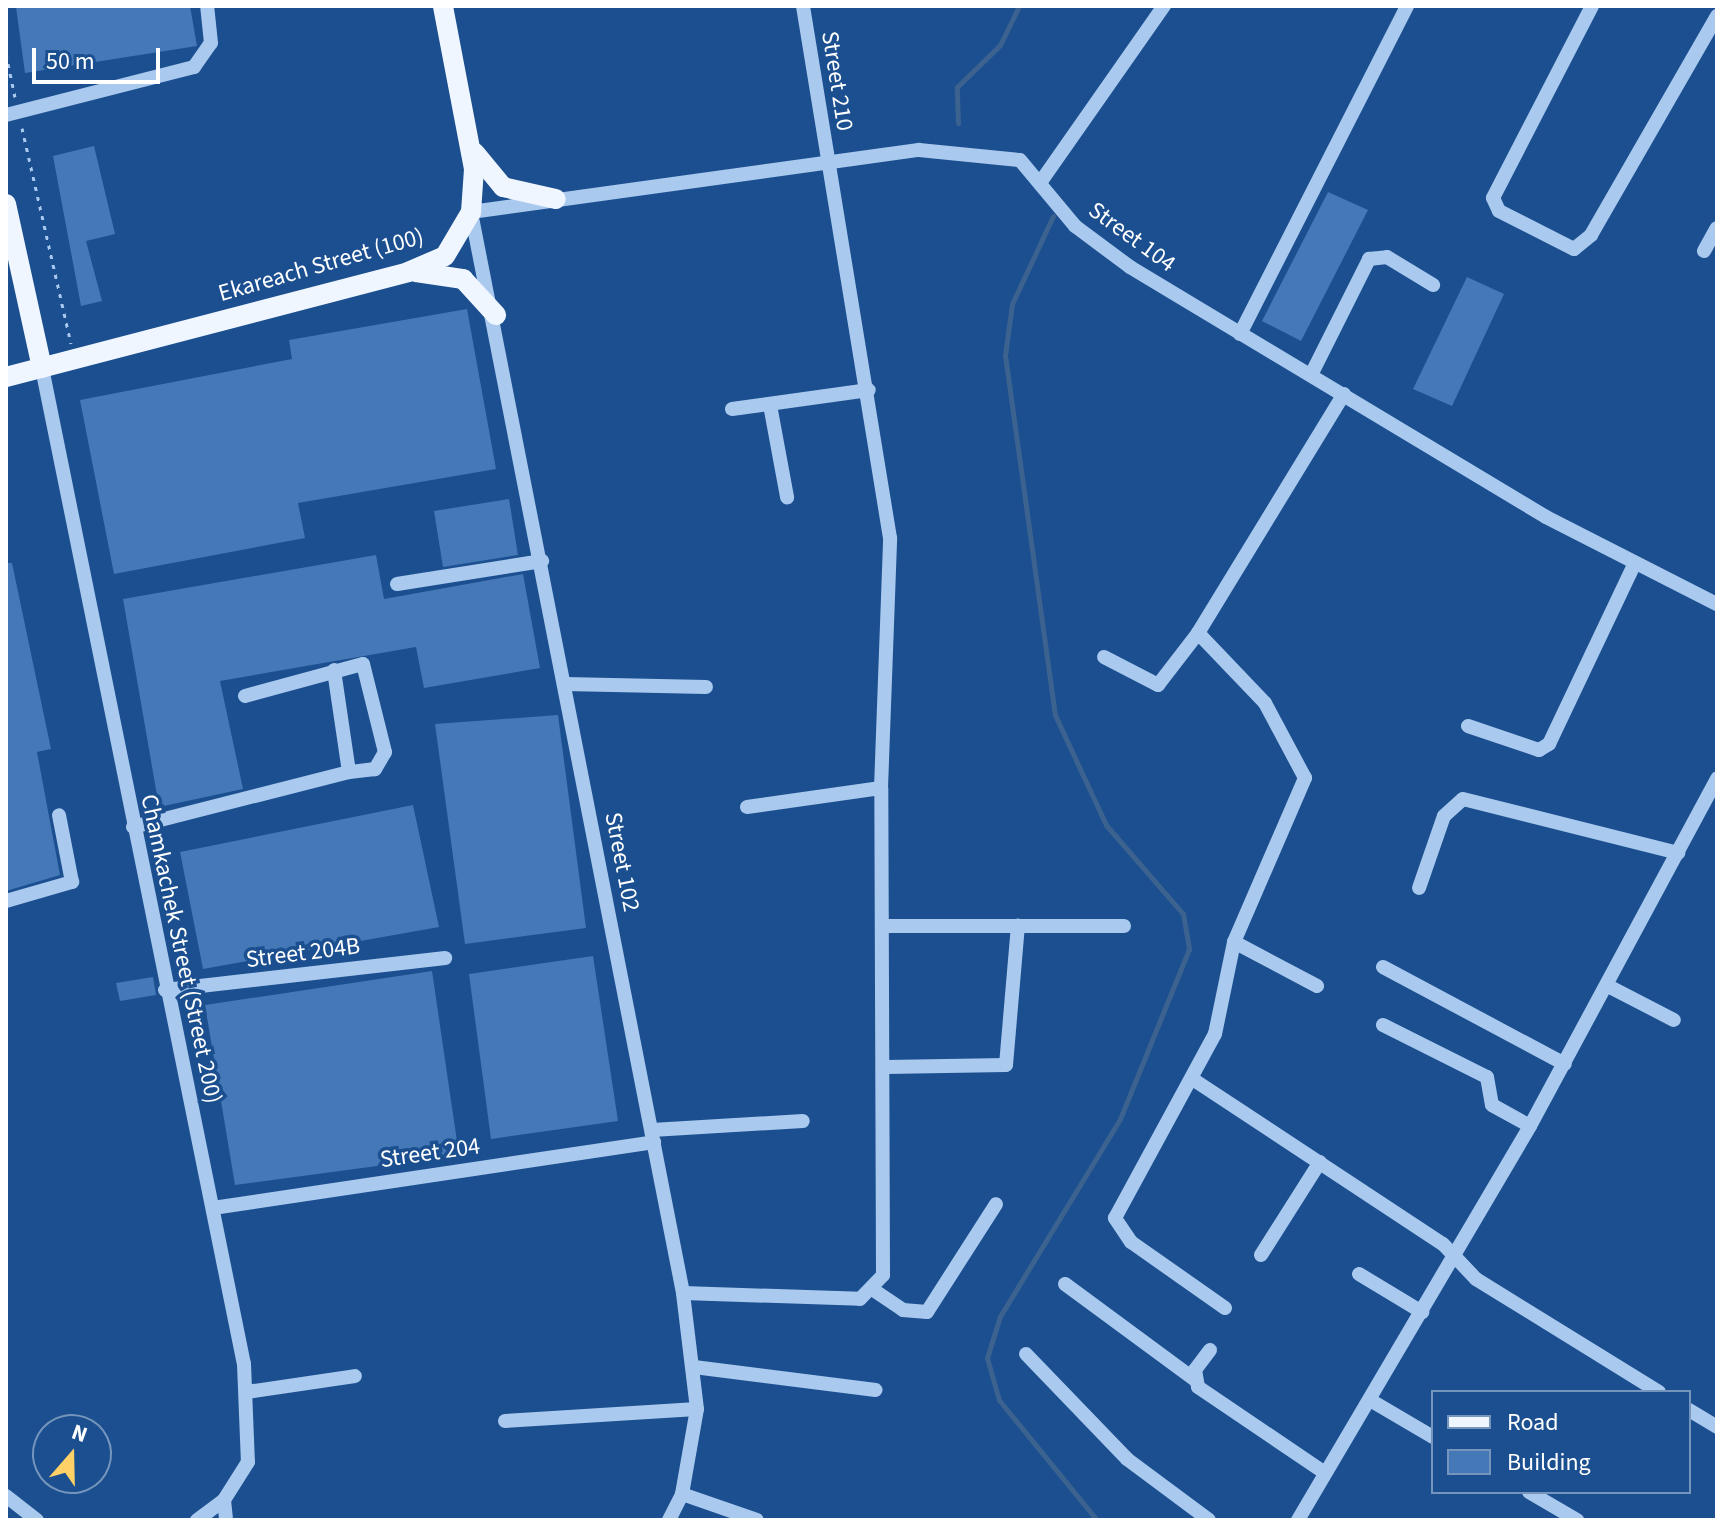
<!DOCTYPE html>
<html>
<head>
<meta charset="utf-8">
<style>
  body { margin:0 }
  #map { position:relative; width:1723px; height:1526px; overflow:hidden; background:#1b4f8f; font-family:"Source Sans 3",sans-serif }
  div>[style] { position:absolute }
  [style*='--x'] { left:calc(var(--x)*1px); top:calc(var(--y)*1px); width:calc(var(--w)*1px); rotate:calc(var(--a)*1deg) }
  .stream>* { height:5px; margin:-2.5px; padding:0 2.5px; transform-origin:2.5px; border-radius:2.5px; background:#3c6290 }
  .building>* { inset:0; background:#4478b7 }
  .path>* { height:3px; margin-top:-1.5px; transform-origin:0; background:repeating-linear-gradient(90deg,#a9c9ee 0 4px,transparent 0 10px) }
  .minor>* { height:14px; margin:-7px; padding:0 7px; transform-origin:7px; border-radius:7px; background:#a9c9ee }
  .major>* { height:20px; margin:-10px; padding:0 10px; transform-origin:10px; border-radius:10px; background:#f0f6ff }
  span { translate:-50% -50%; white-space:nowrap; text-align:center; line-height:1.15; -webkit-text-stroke:7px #1b4f8f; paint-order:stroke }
  .street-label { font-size:24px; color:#fff }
  .frame { position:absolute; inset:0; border:8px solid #fff; pointer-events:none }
  .legend { position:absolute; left:1431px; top:1390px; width:260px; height:104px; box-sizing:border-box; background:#1b4f8f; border:2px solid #7695bc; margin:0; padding:10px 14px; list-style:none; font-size:24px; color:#fff }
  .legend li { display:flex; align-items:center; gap:16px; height:40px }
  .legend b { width:40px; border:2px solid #7695bc }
  .north { position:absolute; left:32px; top:1414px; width:80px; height:80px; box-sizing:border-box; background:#1b4f8f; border:2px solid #7695bc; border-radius:50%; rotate:20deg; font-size:22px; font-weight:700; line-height:32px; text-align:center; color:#fff }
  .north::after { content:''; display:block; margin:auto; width:28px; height:36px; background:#ffd166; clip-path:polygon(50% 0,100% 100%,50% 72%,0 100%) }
  .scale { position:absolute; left:32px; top:48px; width:128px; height:36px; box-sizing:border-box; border:4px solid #fff; border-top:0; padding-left:10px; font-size:24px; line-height:28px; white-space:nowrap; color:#fff; -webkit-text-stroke:6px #1b4f8f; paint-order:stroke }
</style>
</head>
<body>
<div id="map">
  <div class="stream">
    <div style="--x:958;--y:123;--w:36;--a:-92"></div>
    <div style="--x:957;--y:87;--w:60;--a:-44.3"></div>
    <div style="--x:1000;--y:45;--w:43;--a:-64"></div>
    <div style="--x:1053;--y:216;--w:97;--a:115"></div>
    <div style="--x:1012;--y:304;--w:51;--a:97.8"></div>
    <div style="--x:1005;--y:355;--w:363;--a:82.1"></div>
    <div style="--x:1055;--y:715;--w:121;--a:65.1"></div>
    <div style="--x:1106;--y:825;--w:118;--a:49.1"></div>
    <div style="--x:1183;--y:914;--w:36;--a:80"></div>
    <div style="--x:1189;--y:949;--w:183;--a:112.1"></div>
    <div style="--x:1120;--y:1119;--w:231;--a:121.3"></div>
    <div style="--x:1000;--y:1316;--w:44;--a:107.2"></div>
    <div style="--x:987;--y:1358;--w:44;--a:74.1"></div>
    <div style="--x:999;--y:1400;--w:155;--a:50.8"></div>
  </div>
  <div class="building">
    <div style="clip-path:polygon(190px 6px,197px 46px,25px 73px,16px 7px)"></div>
    <div style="clip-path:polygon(94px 146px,115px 234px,86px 241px,102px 301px,81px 306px,53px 156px)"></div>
    <div style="clip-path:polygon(1328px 192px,1368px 210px,1301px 341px,1262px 321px)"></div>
    <div style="clip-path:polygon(1467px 277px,1504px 294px,1452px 406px,1413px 389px)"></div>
    <div style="clip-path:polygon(467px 309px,496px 469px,298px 503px,305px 538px,114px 574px,80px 400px,292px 359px,289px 340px)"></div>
    <div style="clip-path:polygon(509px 499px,518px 555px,443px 567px,434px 511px)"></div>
    <div style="clip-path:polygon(376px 555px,384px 599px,523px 574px,540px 668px,424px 688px,416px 647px,220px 681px,243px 789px,159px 807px,123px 599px)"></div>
    <div style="clip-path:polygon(6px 563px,12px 563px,51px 749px,37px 752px,60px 875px,6px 891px)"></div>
    <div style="clip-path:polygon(558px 715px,586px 928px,465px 944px,435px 724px)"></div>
    <div style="clip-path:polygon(413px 805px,439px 927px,203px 969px,180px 852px)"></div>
    <div style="clip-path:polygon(593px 956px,618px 1121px,491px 1139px,469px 974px)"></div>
    <div style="clip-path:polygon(432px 971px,459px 1155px,235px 1185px,205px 1005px)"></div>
    <div style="clip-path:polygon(153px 977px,156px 995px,120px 1001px,116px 983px)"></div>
  </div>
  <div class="path">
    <div style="--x:6;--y:54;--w:44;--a:78.2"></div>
    <div style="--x:22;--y:128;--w:221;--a:77.2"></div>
  </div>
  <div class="minor">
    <div style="--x:1592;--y:6;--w:216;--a:117.3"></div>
    <div style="--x:1493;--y:198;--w:14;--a:65"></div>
    <div style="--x:1499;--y:211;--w:84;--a:26.9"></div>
    <div style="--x:1574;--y:249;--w:22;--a:-39"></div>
    <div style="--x:1591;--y:235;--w:253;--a:-60.1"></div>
    <div style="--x:6;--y:115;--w:194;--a:-14.3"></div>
    <div style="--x:194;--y:67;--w:29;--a:-55"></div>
    <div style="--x:211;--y:43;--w:37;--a:-96"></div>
    <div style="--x:1042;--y:180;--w:213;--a:-55"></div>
    <div style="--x:1704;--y:251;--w:26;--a:-61"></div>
    <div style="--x:1240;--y:334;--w:368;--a:-63"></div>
    <div style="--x:42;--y:368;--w:1016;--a:78.54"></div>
    <div style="--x:244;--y:1364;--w:98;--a:87.7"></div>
    <div style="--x:248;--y:1462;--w:45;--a:122.3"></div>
    <div style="--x:224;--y:1500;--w:34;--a:143"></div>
    <div style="--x:1311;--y:375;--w:130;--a:-63.4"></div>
    <div style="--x:1369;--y:259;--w:18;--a:-6"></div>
    <div style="--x:1387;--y:257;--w:54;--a:31.3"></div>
    <div style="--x:770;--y:405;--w:94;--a:79.5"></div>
    <div style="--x:732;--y:409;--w:138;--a:-7.9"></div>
    <div style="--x:397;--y:584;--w:147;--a:-9"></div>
    <div style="--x:1104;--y:657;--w:61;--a:27.4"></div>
    <div style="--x:1158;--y:685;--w:66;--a:-52.4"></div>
    <div style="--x:565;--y:684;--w:141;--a:1.2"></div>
    <div style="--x:245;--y:696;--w:122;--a:-15.2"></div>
    <div style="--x:363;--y:664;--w:91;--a:76"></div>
    <div style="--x:385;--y:752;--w:20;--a:120"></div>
    <div style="--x:375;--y:769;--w:26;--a:173"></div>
    <div style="--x:1468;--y:726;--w:75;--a:18.7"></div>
    <div style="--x:1539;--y:750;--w:12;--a:-31"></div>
    <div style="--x:1549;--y:744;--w:200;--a:-64.6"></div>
    <div style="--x:747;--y:807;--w:135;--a:-8.1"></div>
    <div style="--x:133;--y:827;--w:223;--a:-14.3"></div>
    <div style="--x:349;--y:772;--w:103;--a:-98.4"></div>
    <div style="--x:1419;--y:888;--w:76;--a:-70.9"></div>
    <div style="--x:1444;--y:816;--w:25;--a:-42"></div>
    <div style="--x:1463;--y:799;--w:222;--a:14.1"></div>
    <div style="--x:6;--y:901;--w:69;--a:-16.1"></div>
    <div style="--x:72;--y:882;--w:68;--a:-101"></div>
    <div style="--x:884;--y:926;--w:240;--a:0"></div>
    <div style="--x:1234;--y:942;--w:94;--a:27.9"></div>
    <div style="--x:1383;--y:967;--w:206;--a:28.1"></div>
    <div style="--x:1608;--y:986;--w:74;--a:27.3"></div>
    <div style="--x:165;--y:990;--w:282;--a:-6.5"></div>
    <div style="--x:1383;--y:1025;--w:116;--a:26.6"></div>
    <div style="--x:1487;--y:1077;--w:28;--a:80"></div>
    <div style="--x:1492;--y:1105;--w:43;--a:28.9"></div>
    <div style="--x:886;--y:1067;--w:120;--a:-1"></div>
    <div style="--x:1006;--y:1065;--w:140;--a:-85.1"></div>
    <div style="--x:1194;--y:1080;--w:298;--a:33.4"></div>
    <div style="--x:1443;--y:1244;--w:48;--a:46.7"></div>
    <div style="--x:1476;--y:1279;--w:215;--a:31.7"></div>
    <div style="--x:652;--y:1130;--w:151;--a:-3.4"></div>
    <div style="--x:213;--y:1208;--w:446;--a:-8.5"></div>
    <div style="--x:1261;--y:1255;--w:110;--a:-57.6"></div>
    <div style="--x:1359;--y:1274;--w:74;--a:31.1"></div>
    <div style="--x:1065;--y:1284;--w:160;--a:36.4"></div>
    <div style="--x:875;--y:1291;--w:34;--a:34"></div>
    <div style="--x:903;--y:1310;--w:24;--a:5"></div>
    <div style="--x:927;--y:1312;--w:128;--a:-57.4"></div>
    <div style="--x:683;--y:1293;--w:177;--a:1.9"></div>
    <div style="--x:860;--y:1299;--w:33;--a:-46"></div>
    <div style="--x:883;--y:1275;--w:487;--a:-90.2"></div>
    <div style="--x:881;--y:788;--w:250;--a:-87.9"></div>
    <div style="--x:890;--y:538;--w:539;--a:-99.29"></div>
    <div style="--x:1225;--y:1308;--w:115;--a:-144.9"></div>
    <div style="--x:1131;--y:1242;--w:29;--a:-124"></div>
    <div style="--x:1115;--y:1218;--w:209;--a:-61.5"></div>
    <div style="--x:1215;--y:1034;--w:94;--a:-78.3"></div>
    <div style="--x:1234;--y:942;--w:179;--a:-66.6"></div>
    <div style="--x:1305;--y:778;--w:85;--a:-118.1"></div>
    <div style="--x:1265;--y:703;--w:97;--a:-133.7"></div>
    <div style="--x:1198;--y:633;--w:280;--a:-58.6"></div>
    <div style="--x:1210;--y:1350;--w:25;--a:127"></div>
    <div style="--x:1195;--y:1370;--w:17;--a:80"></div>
    <div style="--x:1198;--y:1387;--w:153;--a:34.1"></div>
    <div style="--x:1026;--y:1354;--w:146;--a:46.1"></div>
    <div style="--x:1127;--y:1459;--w:102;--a:36.6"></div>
    <div style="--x:694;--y:1367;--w:183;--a:7.2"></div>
    <div style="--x:247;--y:1392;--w:109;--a:-8.4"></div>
    <div style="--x:1370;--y:1400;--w:73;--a:30.4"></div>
    <div style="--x:1689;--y:1410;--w:33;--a:31"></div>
    <div style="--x:505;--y:1421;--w:192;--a:-3.6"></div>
    <div style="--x:1529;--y:1492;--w:56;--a:30.3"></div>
    <div style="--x:682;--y:1494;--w:79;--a:19.1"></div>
    <div style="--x:6;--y:1496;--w:39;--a:38"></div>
    <div style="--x:224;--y:1500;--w:20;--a:84"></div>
    <div style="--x:669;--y:1520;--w:29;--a:-63"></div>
    <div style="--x:682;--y:1494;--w:86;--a:-80"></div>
    <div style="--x:697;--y:1409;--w:117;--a:-96.9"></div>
    <div style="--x:683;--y:1293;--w:1102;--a:-101.1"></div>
    <div style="--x:471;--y:212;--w:452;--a:-7.9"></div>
    <div style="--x:919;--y:150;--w:101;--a:5.7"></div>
    <div style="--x:1020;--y:160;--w:86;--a:50.2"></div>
    <div style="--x:1075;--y:226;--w:69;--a:36.7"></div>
    <div style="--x:1130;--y:267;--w:485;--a:31"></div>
    <div style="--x:1546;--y:517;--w:192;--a:27"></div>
    <div style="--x:1298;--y:1520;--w:457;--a:-59.5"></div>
    <div style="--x:1530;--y:1126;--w:395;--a:-61.7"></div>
  </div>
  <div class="major">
    <div style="--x:475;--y:153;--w:44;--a:50.5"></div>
    <div style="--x:503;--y:187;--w:54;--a:12.8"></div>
    <div style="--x:6;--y:204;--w:168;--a:77.6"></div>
    <div style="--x:416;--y:272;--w:48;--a:8.5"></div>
    <div style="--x:463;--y:279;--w:49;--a:47.5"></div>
    <div style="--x:6;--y:377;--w:415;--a:-14.6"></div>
    <div style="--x:408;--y:272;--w:40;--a:-23.4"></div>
    <div style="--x:445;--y:256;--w:51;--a:-59.4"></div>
    <div style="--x:471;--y:212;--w:43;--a:-86"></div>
    <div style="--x:474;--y:169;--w:166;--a:-100.8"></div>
  </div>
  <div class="street-label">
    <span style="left:837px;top:81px;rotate:81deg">Street 210</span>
    <span style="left:1132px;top:237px;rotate:36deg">Street 104</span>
    <span style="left:321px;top:265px;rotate:-16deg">Ekareach Street (100)</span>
    <span style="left:622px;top:862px;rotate:79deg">Street 102</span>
    <span style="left:181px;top:949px;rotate:78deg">Chamkachek Street (Street 200)</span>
    <span style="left:303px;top:953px;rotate:-7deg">Street 204B</span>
    <span style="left:430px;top:1153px;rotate:-8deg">Street 204</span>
  </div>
  <div class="frame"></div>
  <ul class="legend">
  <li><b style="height:10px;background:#f0f6ff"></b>Road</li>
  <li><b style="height:22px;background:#4478b7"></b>Building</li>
  </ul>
  <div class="north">N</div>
  <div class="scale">50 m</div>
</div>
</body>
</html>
